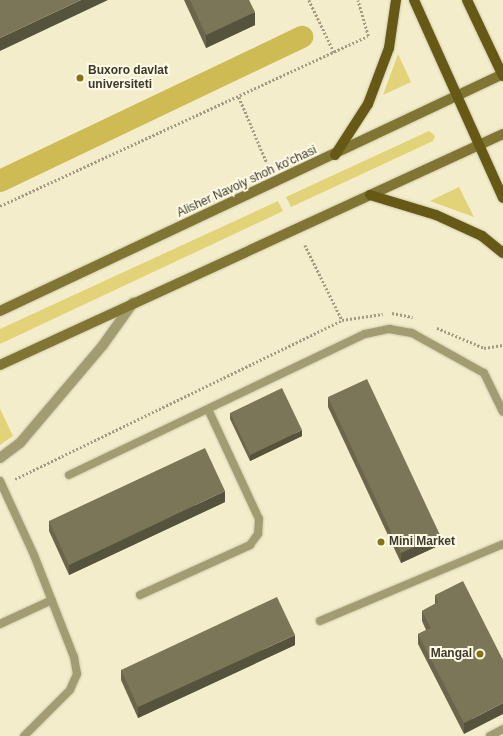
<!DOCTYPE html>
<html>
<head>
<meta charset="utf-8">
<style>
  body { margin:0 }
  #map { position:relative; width:503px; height:736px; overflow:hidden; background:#f3edcb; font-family:Helvetica,sans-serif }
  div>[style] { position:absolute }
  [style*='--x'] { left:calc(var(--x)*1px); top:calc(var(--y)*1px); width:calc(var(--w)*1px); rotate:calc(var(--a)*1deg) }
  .green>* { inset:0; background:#e2d278 }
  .canal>* { height:22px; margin:-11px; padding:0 11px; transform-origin:11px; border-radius:11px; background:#cebb53 }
  .path>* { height:2.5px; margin-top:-1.25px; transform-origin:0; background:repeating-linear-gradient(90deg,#a19d84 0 2px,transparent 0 4px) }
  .roads { filter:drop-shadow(0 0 1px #cec9ab) drop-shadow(0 0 1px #cec9ab) }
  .service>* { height:8px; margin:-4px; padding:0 4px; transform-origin:4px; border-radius:4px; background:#a39c73 }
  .minor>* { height:10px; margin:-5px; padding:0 5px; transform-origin:5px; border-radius:5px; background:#a39c73 }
  .secondary>* { height:10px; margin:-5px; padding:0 5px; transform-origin:5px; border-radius:5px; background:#817534 }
  .primary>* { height:10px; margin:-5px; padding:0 5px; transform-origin:5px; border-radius:5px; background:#655915 }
  .wall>* { inset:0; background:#6a654b }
  .shaded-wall>* { inset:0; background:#56533d }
  .building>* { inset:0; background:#7b7657 }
  .dots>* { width:11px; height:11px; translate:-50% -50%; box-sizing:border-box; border:2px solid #fefae5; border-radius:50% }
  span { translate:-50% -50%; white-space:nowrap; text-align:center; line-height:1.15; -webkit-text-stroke:4px #fefae5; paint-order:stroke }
  .poi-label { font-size:12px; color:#3b392b; font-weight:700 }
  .left { translate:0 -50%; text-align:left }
  .right { translate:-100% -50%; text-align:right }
  .street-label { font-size:12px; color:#3b392b }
</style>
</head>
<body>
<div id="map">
  <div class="green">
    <div style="clip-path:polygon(398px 54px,411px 82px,383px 95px)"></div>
    <div style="clip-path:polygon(429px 131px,435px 136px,433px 141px,291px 207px,286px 197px)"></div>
    <div style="clip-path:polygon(459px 187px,474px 217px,430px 201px)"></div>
    <div style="clip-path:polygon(278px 201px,283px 211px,0 344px,0 329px)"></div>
    <div style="clip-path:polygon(0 409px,13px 436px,0 445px)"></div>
  </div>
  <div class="canal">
    <div style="--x:0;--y:181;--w:335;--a:-25.5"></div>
  </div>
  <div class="path">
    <div style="--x:309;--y:0;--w:58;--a:64.3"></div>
    <div style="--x:239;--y:97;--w:72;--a:67"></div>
    <div style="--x:0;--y:206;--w:405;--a:-24.8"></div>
    <div style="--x:368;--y:36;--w:37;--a:-106"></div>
    <div style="--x:305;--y:245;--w:84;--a:63.7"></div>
    <div style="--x:342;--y:320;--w:41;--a:-8.3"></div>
    <div style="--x:392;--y:313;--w:21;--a:11"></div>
    <div style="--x:437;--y:328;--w:51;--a:23.1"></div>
    <div style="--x:484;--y:348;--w:19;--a:-9"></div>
    <div style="--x:15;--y:479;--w:364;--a:-25.9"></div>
  </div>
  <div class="roads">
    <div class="service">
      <div style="--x:69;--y:475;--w:328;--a:-25.5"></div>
      <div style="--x:365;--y:334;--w:25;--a:-12"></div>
      <div style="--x:389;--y:329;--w:23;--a:10"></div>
      <div style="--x:412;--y:333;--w:82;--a:29.1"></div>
      <div style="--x:484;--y:373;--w:43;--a:64"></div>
      <div style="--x:0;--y:481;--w:81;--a:65.3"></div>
      <div style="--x:34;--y:555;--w:110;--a:68.6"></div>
      <div style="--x:74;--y:657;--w:17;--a:80"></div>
      <div style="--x:77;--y:674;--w:17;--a:114"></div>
      <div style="--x:70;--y:690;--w:65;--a:135"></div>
      <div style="--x:140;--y:595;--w:121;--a:-24.4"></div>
      <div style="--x:250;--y:545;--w:14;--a:-54"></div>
      <div style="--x:258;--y:534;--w:15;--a:-86"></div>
      <div style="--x:259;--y:519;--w:121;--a:-114.9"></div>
      <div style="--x:320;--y:621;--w:199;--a:-22.8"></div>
      <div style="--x:0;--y:624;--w:57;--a:-24.8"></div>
      <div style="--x:490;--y:736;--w:15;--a:-28"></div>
    </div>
    <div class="minor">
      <div style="--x:0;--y:458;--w:25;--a:-37"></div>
      <div style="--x:20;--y:443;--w:128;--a:-49.7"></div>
      <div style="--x:103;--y:345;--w:52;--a:-54.5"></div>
    </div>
    <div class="secondary">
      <div style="--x:0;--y:311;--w:556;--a:-25.23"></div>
      <div style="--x:0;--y:365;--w:554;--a:-24.67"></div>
    </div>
    <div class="primary">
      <div style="--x:414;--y:0;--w:217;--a:65.8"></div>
      <div style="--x:467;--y:0;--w:84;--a:64.7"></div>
      <div style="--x:335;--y:155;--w:61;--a:-57.1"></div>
      <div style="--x:368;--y:104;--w:60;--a:-69.4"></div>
      <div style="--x:389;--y:48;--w:49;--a:-81.7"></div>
      <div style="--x:370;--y:195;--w:69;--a:16.9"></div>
      <div style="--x:436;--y:215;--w:51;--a:24.5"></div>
      <div style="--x:482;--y:236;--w:27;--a:39"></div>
    </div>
  </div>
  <div class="wall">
    <div style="clip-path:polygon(184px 0,249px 0,255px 25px,206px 48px)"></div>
    <div style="clip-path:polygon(328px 397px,440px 545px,401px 563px,328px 407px)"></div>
    <div style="clip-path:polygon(230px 413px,302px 436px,250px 461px,230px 419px)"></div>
    <div style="clip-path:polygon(225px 502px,69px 575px,49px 531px,49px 521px)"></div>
    <div style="clip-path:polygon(435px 595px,503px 660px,464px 734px,418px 644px,418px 634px,426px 630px,422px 621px,422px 611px,435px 604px)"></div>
    <div style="clip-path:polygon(295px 645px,138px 718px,121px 680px,121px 670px)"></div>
  </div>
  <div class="shaded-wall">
    <div style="clip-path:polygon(81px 0,108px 0,0 51px,0 38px)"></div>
    <div style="clip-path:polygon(255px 12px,255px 25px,206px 48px,206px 35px)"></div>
    <div style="clip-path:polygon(302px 430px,302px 436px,250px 461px,250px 455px)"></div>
    <div style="clip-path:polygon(225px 491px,225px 502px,69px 575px,69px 565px)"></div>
    <div style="clip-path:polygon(440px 535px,440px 545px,401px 563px,401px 553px)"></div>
    <div style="clip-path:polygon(295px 635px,295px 645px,138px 718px,138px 707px)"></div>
    <div style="clip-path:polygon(503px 703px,503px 714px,464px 734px,464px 723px)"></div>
  </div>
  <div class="building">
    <div style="clip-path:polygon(0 0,81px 0,0 38px)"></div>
    <div style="clip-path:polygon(190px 0,249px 0,255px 12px,206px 35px)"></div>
    <div style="clip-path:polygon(367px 379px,440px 535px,401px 553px,328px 397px)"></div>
    <div style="clip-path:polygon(282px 388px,302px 430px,250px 455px,230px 413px)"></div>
    <div style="clip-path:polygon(205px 448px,225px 491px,69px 565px,49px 521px)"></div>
    <div style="clip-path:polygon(463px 581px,503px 660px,503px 703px,464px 723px,418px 634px,431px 628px,422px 611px,438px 602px,435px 595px)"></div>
    <div style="clip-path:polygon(277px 597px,295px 635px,138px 707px,121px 670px)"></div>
  </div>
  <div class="dots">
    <div style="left:80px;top:78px;background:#837315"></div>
    <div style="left:381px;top:542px;background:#837315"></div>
    <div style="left:480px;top:654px;background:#837315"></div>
  </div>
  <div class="poi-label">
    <span class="left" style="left:88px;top:78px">Buxoro davlat<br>universiteti</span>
    <span class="left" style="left:389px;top:542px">Mini Market</span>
    <span class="right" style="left:472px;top:654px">Mangal</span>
  </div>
  <div class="street-label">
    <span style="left:247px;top:182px;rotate:-25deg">Alisher Navoiy shoh ko'chasi</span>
  </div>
</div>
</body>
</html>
